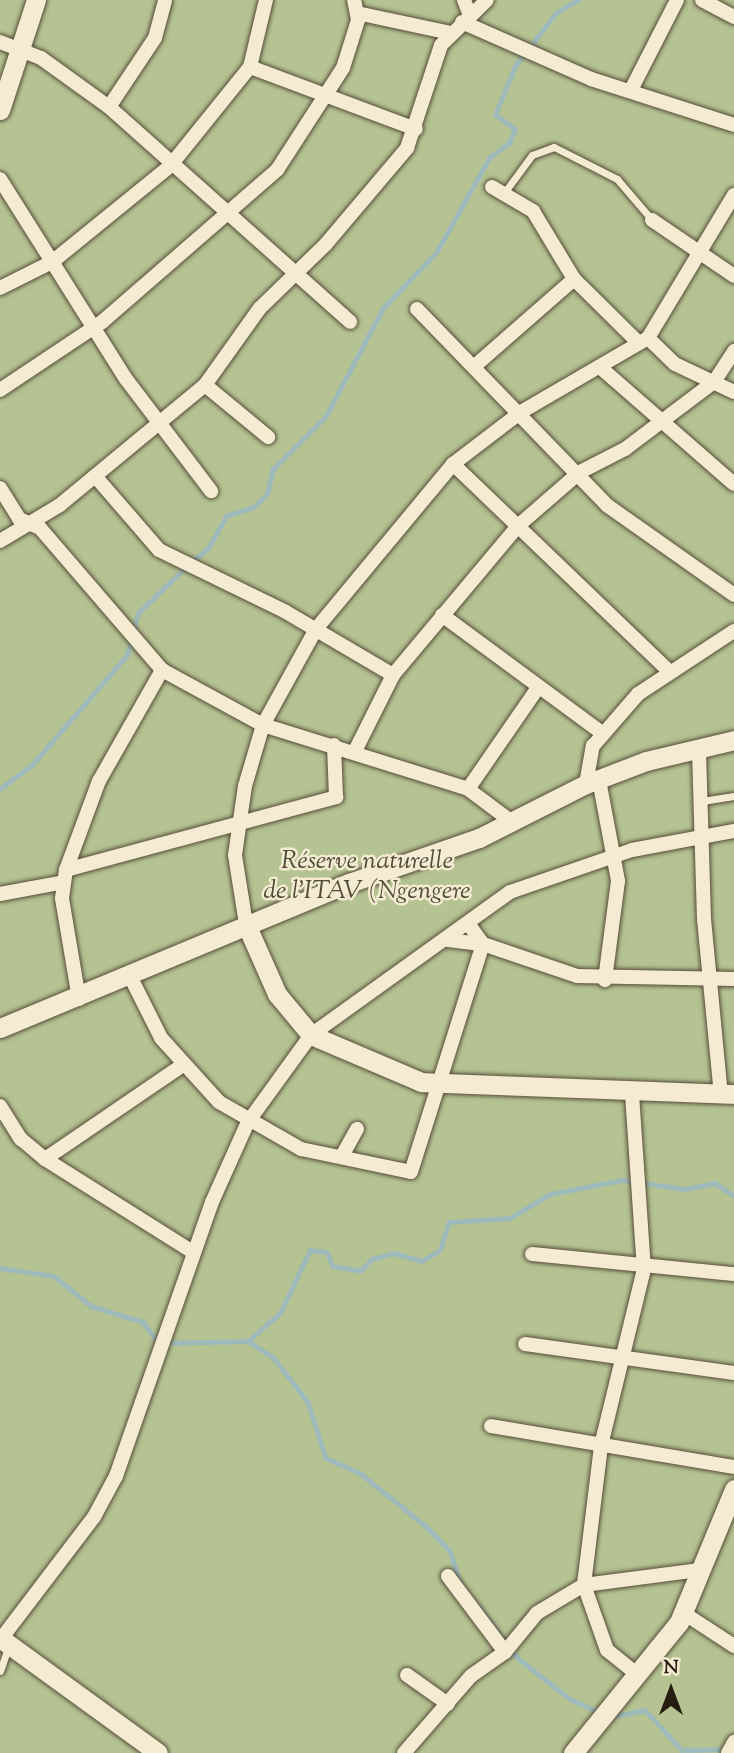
<!DOCTYPE html>
<html>
<head>
<meta charset="utf-8">
<style>
  body { margin:0 }
  #map { position:relative; width:734px; height:1753px; overflow:hidden; background:#eee0ba; font-family:"Sorts Mill Goudy",serif }
  div>[style] { position:absolute }
  [style*='--x'] { left:calc(var(--x)*1px); top:calc(var(--y)*1px); width:calc(var(--w)*1px); rotate:calc(var(--a)*1deg) }
  .green>* { inset:0; background:#b5c392 }
  .stream>* { height:4.5px; margin:-2.25px; padding:0 2.25px; transform-origin:2.25px; border-radius:2.25px; background:#9ebaba }
  .roads { filter:drop-shadow(0 0 2px #574d3a) drop-shadow(0 0 2px #574d3a) }
  .lane>* { height:7px; margin:-3.5px; padding:0 3.5px; transform-origin:3.5px; border-radius:3.5px; background:#f4ebd2 }
  .street>* { height:14px; margin:-7px; padding:0 7px; transform-origin:7px; border-radius:7px; background:#f4ebd2 }
  .secondary>* { height:19px; margin:-9.5px; padding:0 9.5px; transform-origin:9.5px; border-radius:9.5px; background:#f4ebd2 }
  span { translate:-50% -50%; white-space:nowrap; text-align:center; line-height:1.15; -webkit-text-stroke:5px #f4ebd2; paint-order:stroke }
  .park-label { font-size:26px; color:#504e37; font-style:italic }
  .north { position:absolute; left:636px; top:1655px; width:70px; height:70px; -webkit-text-stroke:5px #f4ebd2; paint-order:stroke; rotate:0deg; font-size:19px; font-weight:700; line-height:28px; text-align:center; color:#251c10 }
  .north::after { content:''; display:block; margin:auto; width:24px; height:32px; background:#251c10; clip-path:polygon(50% 0,100% 100%,50% 72%,0 100%) }
</style>
</head>
<body>
<div id="map">
  <div class="green">
    <div style="clip-path:polygon(0 0,734px 0,734px 1753px,0 1753px)"></div>
  </div>
  <div class="stream">
    <div style="--x:193;--y:561;--w:21;--a:-41"></div>
    <div style="--x:209;--y:547;--w:35;--a:-61"></div>
    <div style="--x:226;--y:516;--w:29;--a:-18"></div>
    <div style="--x:254;--y:507;--w:18;--a:-45"></div>
    <div style="--x:267;--y:494;--w:26;--a:-77"></div>
    <div style="--x:273;--y:469;--w:75;--a:-45"></div>
    <div style="--x:326;--y:416;--w:122;--a:-62.2"></div>
    <div style="--x:383;--y:308;--w:76;--a:-46.1"></div>
    <div style="--x:436;--y:253;--w:109;--a:-60.8"></div>
    <div style="--x:489;--y:158;--w:25;--a:-37"></div>
    <div style="--x:509;--y:143;--w:15;--a:-67"></div>
    <div style="--x:515;--y:129;--w:24;--a:-145"></div>
    <div style="--x:495;--y:115;--w:53;--a:-67.8"></div>
    <div style="--x:515;--y:66;--w:67;--a:-52.3"></div>
    <div style="--x:556;--y:13;--w:26;--a:-31"></div>
    <div style="--x:133;--y:631;--w:19;--a:-74"></div>
    <div style="--x:138;--y:613;--w:66;--a:-43.8"></div>
    <div style="--x:0;--y:789;--w:40;--a:-37"></div>
    <div style="--x:32;--y:765;--w:145;--a:-49.2"></div>
    <div style="--x:127;--y:655;--w:16;--a:-75"></div>
    <div style="--x:0;--y:1268;--w:55;--a:8.4"></div>
    <div style="--x:54;--y:1276;--w:48;--a:39"></div>
    <div style="--x:91;--y:1306;--w:54;--a:17.1"></div>
    <div style="--x:143;--y:1322;--w:26;--a:53"></div>
    <div style="--x:159;--y:1343;--w:89;--a:-1.3"></div>
    <div style="--x:248;--y:1341;--w:31;--a:33"></div>
    <div style="--x:274;--y:1358;--w:56;--a:52.3"></div>
    <div style="--x:308;--y:1402;--w:59;--a:72.2"></div>
    <div style="--x:326;--y:1458;--w:37;--a:24"></div>
    <div style="--x:360;--y:1473;--w:86;--a:38.9"></div>
    <div style="--x:427;--y:1527;--w:33;--a:46"></div>
    <div style="--x:450;--y:1551;--w:35;--a:72"></div>
    <div style="--x:248;--y:1341;--w:43;--a:-41.2"></div>
    <div style="--x:280;--y:1313;--w:70;--a:-64.5"></div>
    <div style="--x:310;--y:1250;--w:17;--a:7"></div>
    <div style="--x:327;--y:1252;--w:15;--a:67"></div>
    <div style="--x:333;--y:1266;--w:27;--a:10"></div>
    <div style="--x:360;--y:1271;--w:17;--a:-45"></div>
    <div style="--x:372;--y:1259;--w:23;--a:-15"></div>
    <div style="--x:394;--y:1253;--w:29;--a:16"></div>
    <div style="--x:422;--y:1261;--w:21;--a:-31"></div>
    <div style="--x:440;--y:1250;--w:29;--a:-72"></div>
    <div style="--x:449;--y:1222;--w:61;--a:-3.8"></div>
    <div style="--x:510;--y:1218;--w:47;--a:-31"></div>
    <div style="--x:550;--y:1194;--w:74;--a:-10.9"></div>
    <div style="--x:623;--y:1180;--w:63;--a:8.3"></div>
    <div style="--x:685;--y:1189;--w:31;--a:-11"></div>
    <div style="--x:715;--y:1183;--w:23;--a:34"></div>
    <div style="--x:479;--y:1607;--w:64;--a:52.6"></div>
    <div style="--x:518;--y:1658;--w:66;--a:38.3"></div>
    <div style="--x:570;--y:1699;--w:32;--a:24"></div>
    <div style="--x:610;--y:1717;--w:36;--a:-11"></div>
    <div style="--x:645;--y:1710;--w:54;--a:47.2"></div>
    <div style="--x:682;--y:1750;--w:46;--a:-1.2"></div>
  </div>
  <div class="roads">
    <div class="lane">
      <div style="--x:504;--y:193;--w:47;--a:-53.6"></div>
      <div style="--x:532;--y:155;--w:23;--a:-20"></div>
      <div style="--x:554;--y:147;--w:71;--a:26.9"></div>
      <div style="--x:617;--y:179;--w:54;--a:49.5"></div>
      <div style="--x:702;--y:801;--w:32;--a:-9"></div>
      <div style="--x:0;--y:1671;--w:24;--a:-71"></div>
    </div>
    <div class="street">
      <div style="--x:464;--y:0;--w:14;--a:69"></div>
      <div style="--x:702;--y:0;--w:36;--a:28"></div>
      <div style="--x:357;--y:13;--w:95;--a:12.1"></div>
      <div style="--x:462;--y:22;--w:141;--a:23.8"></div>
      <div style="--x:591;--y:79;--w:150;--a:17.8"></div>
      <div style="--x:0;--y:42;--w:44;--a:21.3"></div>
      <div style="--x:41;--y:58;--w:84;--a:35.8"></div>
      <div style="--x:109;--y:107;--w:323;--a:41.7"></div>
      <div style="--x:250;--y:67;--w:177;--a:20.5"></div>
      <div style="--x:632;--y:88;--w:99;--a:-62.9"></div>
      <div style="--x:109;--y:107;--w:83;--a:-56.3"></div>
      <div style="--x:155;--y:38;--w:39;--a:-75"></div>
      <div style="--x:0;--y:179;--w:236;--a:57.8"></div>
      <div style="--x:126;--y:379;--w:141;--a:52.8"></div>
      <div style="--x:492;--y:187;--w:48;--a:30.3"></div>
      <div style="--x:533;--y:211;--w:79;--a:58.9"></div>
      <div style="--x:574;--y:279;--w:91;--a:44.6"></div>
      <div style="--x:652;--y:220;--w:99;--a:34.3"></div>
      <div style="--x:0;--y:288;--w:58;--a:-26.6"></div>
      <div style="--x:52;--y:262;--w:152;--a:-39.1"></div>
      <div style="--x:170;--y:166;--w:127;--a:-51.1"></div>
      <div style="--x:250;--y:67;--w:69;--a:-76.6"></div>
      <div style="--x:417;--y:309;--w:274;--a:45.9"></div>
      <div style="--x:608;--y:506;--w:154;--a:35.2"></div>
      <div style="--x:648;--y:338;--w:37;--a:44"></div>
      <div style="--x:675;--y:364;--w:65;--a:25.4"></div>
      <div style="--x:477;--y:364;--w:129;--a:-41.2"></div>
      <div style="--x:601;--y:368;--w:176;--a:41.1"></div>
      <div style="--x:205;--y:385;--w:82;--a:39.5"></div>
      <div style="--x:0;--y:390;--w:123;--a:-33.7"></div>
      <div style="--x:102;--y:322;--w:232;--a:-41"></div>
      <div style="--x:277;--y:170;--w:121;--a:-57.1"></div>
      <div style="--x:343;--y:68;--w:50;--a:-72.6"></div>
      <div style="--x:358;--y:20;--w:20;--a:-101"></div>
      <div style="--x:453;--y:464;--w:298;--a:43.8"></div>
      <div style="--x:95;--y:476;--w:98;--a:49.1"></div>
      <div style="--x:159;--y:550;--w:141;--a:26"></div>
      <div style="--x:286;--y:612;--w:124;--a:30.5"></div>
      <div style="--x:0;--y:488;--w:36;--a:58"></div>
      <div style="--x:19;--y:519;--w:23;--a:23"></div>
      <div style="--x:40;--y:528;--w:187;--a:49.3"></div>
      <div style="--x:162;--y:670;--w:115;--a:28.6"></div>
      <div style="--x:263;--y:725;--w:215;--a:17.3"></div>
      <div style="--x:468;--y:789;--w:55;--a:36.9"></div>
      <div style="--x:0;--y:541;--w:70;--a:-31"></div>
      <div style="--x:60;--y:505;--w:188;--a:-39.6"></div>
      <div style="--x:205;--y:385;--w:95;--a:-54.5"></div>
      <div style="--x:260;--y:308;--w:92;--a:-44.1"></div>
      <div style="--x:326;--y:244;--w:126;--a:-49.8"></div>
      <div style="--x:407;--y:148;--w:108;--a:-71.7"></div>
      <div style="--x:441;--y:45;--w:64;--a:-44.4"></div>
      <div style="--x:442;--y:615;--w:199;--a:36.4"></div>
      <div style="--x:355;--y:751;--w:85;--a:-63.4"></div>
      <div style="--x:393;--y:675;--w:196;--a:-50"></div>
      <div style="--x:519;--y:525;--w:81;--a:-41"></div>
      <div style="--x:580;--y:472;--w:51;--a:-27.1"></div>
      <div style="--x:625;--y:449;--w:111;--a:-37"></div>
      <div style="--x:714;--y:382;--w:37;--a:-57"></div>
      <div style="--x:699;--y:751;--w:168;--a:88.3"></div>
      <div style="--x:704;--y:919;--w:176;--a:84.5"></div>
      <div style="--x:599;--y:780;--w:103;--a:79.3"></div>
      <div style="--x:618;--y:881;--w:100;--a:97.5"></div>
      <div style="--x:586;--y:784;--w:39;--a:-80"></div>
      <div style="--x:593;--y:746;--w:69;--a:-49.1"></div>
      <div style="--x:638;--y:694;--w:115;--a:-33.3"></div>
      <div style="--x:468;--y:789;--w:121;--a:-55.4"></div>
      <div style="--x:66;--y:870;--w:280;--a:-15.1"></div>
      <div style="--x:336;--y:797;--w:52;--a:-92.2"></div>
      <div style="--x:0;--y:894;--w:65;--a:-10.6"></div>
      <div style="--x:246;--y:924;--w:70;--a:-99.1"></div>
      <div style="--x:235;--y:855;--w:70;--a:-81.8"></div>
      <div style="--x:245;--y:786;--w:64;--a:-73.6"></div>
      <div style="--x:263;--y:725;--w:110;--a:-61.1"></div>
      <div style="--x:316;--y:629;--w:214;--a:-50.3"></div>
      <div style="--x:453;--y:464;--w:86;--a:-37.4"></div>
      <div style="--x:521;--y:412;--w:147;--a:-30.2"></div>
      <div style="--x:648;--y:338;--w:167;--a:-59"></div>
      <div style="--x:448;--y:940;--w:35;--a:7"></div>
      <div style="--x:483;--y:944;--w:99;--a:18.8"></div>
      <div style="--x:577;--y:976;--w:157;--a:1.1"></div>
      <div style="--x:131;--y:978;--w:67;--a:63.4"></div>
      <div style="--x:161;--y:1038;--w:86;--a:47.8"></div>
      <div style="--x:219;--y:1102;--w:95;--a:29.8"></div>
      <div style="--x:301;--y:1149;--w:112;--a:11.8"></div>
      <div style="--x:411;--y:1172;--w:239;--a:-72.5"></div>
      <div style="--x:483;--y:944;--w:24;--a:-126"></div>
      <div style="--x:79;--y:999;--w:102;--a:-99.6"></div>
      <div style="--x:62;--y:898;--w:28;--a:-82"></div>
      <div style="--x:66;--y:870;--w:95;--a:-69.7"></div>
      <div style="--x:99;--y:781;--w:128;--a:-60.4"></div>
      <div style="--x:632;--y:1094;--w:175;--a:86.1"></div>
      <div style="--x:644;--y:1269;--w:182;--a:103.7"></div>
      <div style="--x:601;--y:1446;--w:140;--a:97"></div>
      <div style="--x:584;--y:1585;--w:69;--a:70.5"></div>
      <div style="--x:607;--y:1650;--w:40;--a:39"></div>
      <div style="--x:0;--y:1106;--w:39;--a:58"></div>
      <div style="--x:21;--y:1139;--w:31;--a:40"></div>
      <div style="--x:45;--y:1159;--w:173;--a:32.2"></div>
      <div style="--x:342;--y:1156;--w:31;--a:-61"></div>
      <div style="--x:45;--y:1159;--w:167;--a:-34.3"></div>
      <div style="--x:532;--y:1254;--w:203;--a:5.7"></div>
      <div style="--x:525;--y:1344;--w:211;--a:7.9"></div>
      <div style="--x:491;--y:1426;--w:246;--a:9.6"></div>
      <div style="--x:682;--y:1612;--w:62;--a:33.2"></div>
      <div style="--x:1;--y:1639;--w:153;--a:-52.7"></div>
      <div style="--x:94;--y:1517;--w:47;--a:-61.8"></div>
      <div style="--x:116;--y:1476;--w:290;--a:-70.7"></div>
      <div style="--x:212;--y:1202;--w:88;--a:-65.8"></div>
      <div style="--x:248;--y:1122;--w:107;--a:-54.1"></div>
      <div style="--x:311;--y:1035;--w:245;--a:-35.7"></div>
      <div style="--x:510;--y:892;--w:129;--a:-19"></div>
      <div style="--x:632;--y:850;--w:104;--a:-10.6"></div>
      <div style="--x:505;--y:1652;--w:50;--a:-50.6"></div>
      <div style="--x:537;--y:1613;--w:55;--a:-30.8"></div>
      <div style="--x:584;--y:1585;--w:117;--a:-7.4"></div>
      <div style="--x:407;--y:1675;--w:50;--a:35.3"></div>
      <div style="--x:404;--y:1753;--w:102;--a:-49"></div>
      <div style="--x:471;--y:1676;--w:42;--a:-35.2"></div>
      <div style="--x:505;--y:1652;--w:95;--a:-126.9"></div>
      <div style="--x:728;--y:1753;--w:13;--a:-61"></div>
    </div>
    <div class="secondary">
      <div style="--x:0;--y:110;--w:116;--a:-71.9"></div>
      <div style="--x:246;--y:924;--w:77;--a:66.1"></div>
      <div style="--x:277;--y:994;--w:53;--a:50.3"></div>
      <div style="--x:311;--y:1035;--w:120;--a:23.1"></div>
      <div style="--x:421;--y:1082;--w:313;--a:2.2"></div>
      <div style="--x:0;--y:1028;--w:378;--a:-22.6"></div>
      <div style="--x:349;--y:883;--w:138;--a:-19.1"></div>
      <div style="--x:479;--y:838;--w:120;--a:-26.8"></div>
      <div style="--x:586;--y:784;--w:64;--a:-21"></div>
      <div style="--x:646;--y:761;--w:90;--a:-13.4"></div>
      <div style="--x:0;--y:1638;--w:195;--a:36"></div>
      <div style="--x:573;--y:1753;--w:169;--a:-51"></div>
      <div style="--x:679;--y:1622;--w:144;--a:-67.5"></div>
    </div>
  </div>
  <div class="park-label">
    <span style="left:367px;top:877px">Réserve naturelle<br>de l'ITAV (Ngengere</span>
  </div>
  <div class="north">N</div>
</div>
</body>
</html>
